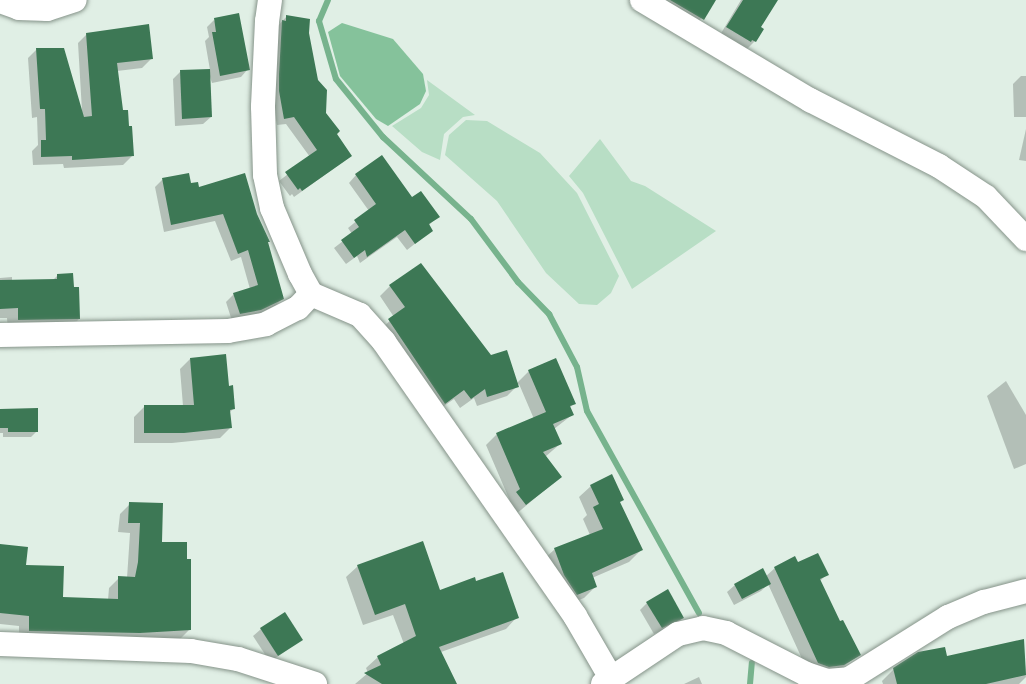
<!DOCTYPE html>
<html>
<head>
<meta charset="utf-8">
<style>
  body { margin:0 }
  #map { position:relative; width:1026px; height:684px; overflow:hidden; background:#e0efe5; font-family:"Fira Sans Condensed",sans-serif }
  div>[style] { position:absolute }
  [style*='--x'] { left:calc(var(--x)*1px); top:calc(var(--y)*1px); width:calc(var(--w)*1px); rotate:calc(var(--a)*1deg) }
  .green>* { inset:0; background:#b8dec5 }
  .forest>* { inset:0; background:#85c29b }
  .shadow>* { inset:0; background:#0003 }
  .stream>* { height:6px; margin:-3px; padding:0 3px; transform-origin:3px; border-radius:3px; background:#77b38d }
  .building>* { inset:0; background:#3d7855 }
  .roads { filter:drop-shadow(0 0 2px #859389) drop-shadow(0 0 2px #859389) }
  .minor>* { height:24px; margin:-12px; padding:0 12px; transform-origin:12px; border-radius:12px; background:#fff }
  span { translate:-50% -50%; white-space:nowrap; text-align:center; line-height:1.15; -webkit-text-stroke:6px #edfdf2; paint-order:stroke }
</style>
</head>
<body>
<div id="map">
  <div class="green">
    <div style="clip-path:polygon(427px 80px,475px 115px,463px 117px,444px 134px,440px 160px,422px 152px,392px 126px,421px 108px,429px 95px)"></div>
    <div style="clip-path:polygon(466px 120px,487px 121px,540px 153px,577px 193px,619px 276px,611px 293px,597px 305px,579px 304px,546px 273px,497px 201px,445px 155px,449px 135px)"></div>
    <div style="clip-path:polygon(600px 139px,631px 181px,645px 186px,716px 231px,632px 289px,583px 193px,569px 176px)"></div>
  </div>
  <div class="forest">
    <div style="clip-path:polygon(342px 23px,393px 39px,423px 74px,426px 91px,420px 104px,388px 126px,376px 119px,340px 76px,328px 32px)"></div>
  </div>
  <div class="shadow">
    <div style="clip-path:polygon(643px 0,705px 0,712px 4px,693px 29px)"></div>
    <div style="clip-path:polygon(741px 0,776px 0,759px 27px,755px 41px,747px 49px,720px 35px)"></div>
    <div style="clip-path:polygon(287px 16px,307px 33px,325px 113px,335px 134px,351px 156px,294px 197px,292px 194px,290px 196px,279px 181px,310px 157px,286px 124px,277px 125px,272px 99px,275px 29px)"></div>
    <div style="clip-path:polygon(214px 20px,248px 69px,241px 77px,212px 83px,209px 74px,211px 117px,203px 124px,175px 126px,173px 79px,180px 72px,210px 70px,205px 41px,209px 37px,207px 27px)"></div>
    <div style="clip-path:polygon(87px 34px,151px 59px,142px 68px,117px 71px,122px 111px,132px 156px,123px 165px,64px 168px,63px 164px,33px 165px,32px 151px,38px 145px,37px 117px,32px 118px,28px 58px,37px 49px,82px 111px,78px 43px)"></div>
    <div style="clip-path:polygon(1021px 76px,1026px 76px,1026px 117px,1014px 117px,1013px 84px)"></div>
    <div style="clip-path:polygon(1026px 129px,1026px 161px,1019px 160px)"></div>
    <div style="clip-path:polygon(187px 175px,190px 185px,197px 189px,266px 243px,282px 299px,275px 306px,252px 317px,232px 321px,226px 302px,234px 294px,250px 289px,241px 257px,231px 261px,215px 221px,164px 232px,155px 187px,162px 180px)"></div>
    <div style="clip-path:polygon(356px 175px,411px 199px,438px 216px,428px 226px,431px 231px,407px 250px,397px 237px,360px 263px,357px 256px,346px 264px,334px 248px,352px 234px,348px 228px,369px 211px,349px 183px)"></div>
    <div style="clip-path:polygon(58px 275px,79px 319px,68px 330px,8px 331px,7px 318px,0 318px,0 278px,12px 277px,12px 281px,53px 280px)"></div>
    <div style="clip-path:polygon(390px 286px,491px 357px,516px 384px,529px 371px,574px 404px,569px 408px,572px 415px,554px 429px,560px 444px,545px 457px,560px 477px,515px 515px,507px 504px,510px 501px,486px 445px,497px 434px,534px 419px,519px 384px,507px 396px,477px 406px,474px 398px,460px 408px,454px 399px,434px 413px,379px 331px,394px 317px,380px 296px)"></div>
    <div style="clip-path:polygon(190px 359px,227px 387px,233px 409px,229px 413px,230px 428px,220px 438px,172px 443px,134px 443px,134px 417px,145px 406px,183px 406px,180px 369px)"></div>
    <div style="clip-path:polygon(1006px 381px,1026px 415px,1026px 464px,1014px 469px,987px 396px)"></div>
    <div style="clip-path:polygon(0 406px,0 411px,37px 431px,31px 437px,3px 437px,3px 433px,0 433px)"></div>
    <div style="clip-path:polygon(591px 486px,619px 503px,641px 550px,629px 562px,592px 578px,595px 587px,584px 598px,566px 605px,543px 560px,555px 549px,590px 535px,583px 519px,587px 515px,579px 497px)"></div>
    <div style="clip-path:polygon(130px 504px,160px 543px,189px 630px,179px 640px,19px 640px,19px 626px,0 624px,0 546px,62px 598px,108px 600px,109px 588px,119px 578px,127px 578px,130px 533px,118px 532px,120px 514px)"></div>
    <div style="clip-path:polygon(797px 564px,827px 574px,819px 582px,839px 623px,859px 655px,833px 674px,808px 672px,768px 584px,761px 591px,734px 605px,727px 592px,735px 585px,765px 577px,775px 568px)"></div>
    <div style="clip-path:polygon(358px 566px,439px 592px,517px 617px,506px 629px,441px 652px,453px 684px,355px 684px,368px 673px,366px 668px,378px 657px,404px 644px,393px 615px,363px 625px,346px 577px)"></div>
    <div style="clip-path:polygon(647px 603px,683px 618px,675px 625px,654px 634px,640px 610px)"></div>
    <div style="clip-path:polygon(261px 629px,301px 640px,270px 662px,253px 636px)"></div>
    <div style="clip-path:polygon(1023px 640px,1026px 677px,1019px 684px,883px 684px,882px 681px,894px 669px)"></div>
    <div style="clip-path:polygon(699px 677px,702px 684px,684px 684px)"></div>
  </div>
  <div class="stream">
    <div style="--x:328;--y:0;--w:23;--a:113"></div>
    <div style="--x:319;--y:21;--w:60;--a:73.7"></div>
    <div style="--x:336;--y:79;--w:75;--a:51"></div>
    <div style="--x:383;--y:137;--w:120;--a:43"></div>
    <div style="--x:471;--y:219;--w:79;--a:53.3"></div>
    <div style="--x:518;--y:282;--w:45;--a:45.9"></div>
    <div style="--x:549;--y:314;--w:60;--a:62.2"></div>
    <div style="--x:577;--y:367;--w:45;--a:77.2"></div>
    <div style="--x:587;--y:411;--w:231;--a:61"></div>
    <div style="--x:750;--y:684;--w:21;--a:-85"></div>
  </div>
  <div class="building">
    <div style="clip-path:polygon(670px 0,716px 0,704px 20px)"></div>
    <div style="clip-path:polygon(743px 0,778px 0,761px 27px,764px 29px,756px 42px,752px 40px,751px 42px,726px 27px)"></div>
    <div style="clip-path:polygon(239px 13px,250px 70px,220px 76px,212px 32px,216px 32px,214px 18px)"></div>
    <div style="clip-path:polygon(286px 15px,310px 19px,309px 33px,318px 80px,327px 90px,326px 113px,340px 131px,337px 134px,352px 156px,302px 191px,300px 188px,298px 190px,285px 172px,317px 150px,294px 117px,284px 119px,279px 91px,279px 74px,282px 20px,286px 21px)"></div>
    <div style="clip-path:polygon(149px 24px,153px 59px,117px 63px,123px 110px,128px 110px,129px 126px,132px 126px,134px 156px,72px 160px,72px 156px,41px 157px,41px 140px,46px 140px,45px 109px,40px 109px,36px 48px,64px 48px,84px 117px,92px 116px,86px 33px)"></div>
    <div style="clip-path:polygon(210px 69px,212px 117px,182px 119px,180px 70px)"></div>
    <div style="clip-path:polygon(382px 155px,412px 197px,421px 191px,440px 217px,429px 224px,433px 231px,415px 244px,405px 230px,367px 257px,365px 250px,354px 258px,341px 240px,359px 227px,354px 220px,376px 204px,355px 174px)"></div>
    <div style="clip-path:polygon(189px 173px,191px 183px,198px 182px,199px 187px,245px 173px,257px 214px,270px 242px,268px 242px,284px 299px,261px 310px,240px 314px,233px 293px,258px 285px,248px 250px,238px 254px,223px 214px,171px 225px,162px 178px)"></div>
    <div style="clip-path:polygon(421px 263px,491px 355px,507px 350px,519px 387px,487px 397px,485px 389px,471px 399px,464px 390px,445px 404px,388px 319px,405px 307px,389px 285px)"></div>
    <div style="clip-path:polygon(73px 273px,74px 287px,79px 287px,80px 319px,18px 320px,18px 308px,0 309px,0 280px,57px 279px,57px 274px)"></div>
    <div style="clip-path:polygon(226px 354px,229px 386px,233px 385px,235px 409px,230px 410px,232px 428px,184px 433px,144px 433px,144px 405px,194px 405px,190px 358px)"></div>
    <div style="clip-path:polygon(556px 358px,576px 404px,570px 406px,574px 415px,553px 424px,562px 444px,543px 452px,562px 477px,526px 505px,516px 492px,520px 489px,496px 433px,546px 412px,528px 370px)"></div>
    <div style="clip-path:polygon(38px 408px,38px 432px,8px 432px,8px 428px,0 428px,0 409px)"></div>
    <div style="clip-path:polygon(612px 474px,624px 500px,620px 502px,643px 550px,592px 573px,597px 587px,577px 595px,564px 575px,554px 548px,603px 529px,593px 507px,599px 504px,590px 485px)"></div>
    <div style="clip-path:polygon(129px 502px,163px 503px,162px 542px,187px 542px,187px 559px,191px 559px,191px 630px,140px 633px,29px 631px,29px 616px,0 613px,0 544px,28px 547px,26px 565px,64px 566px,63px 597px,118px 599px,118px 576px,135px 577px,138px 562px,140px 523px,128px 523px)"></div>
    <div style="clip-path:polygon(423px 541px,440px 590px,475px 577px,476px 581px,503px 572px,519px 618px,439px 647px,457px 684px,382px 684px,364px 673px,381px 665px,377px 656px,416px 636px,405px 604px,375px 615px,357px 565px)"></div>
    <div style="clip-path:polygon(818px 553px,829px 575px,820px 579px,840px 621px,843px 620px,861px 655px,844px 665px,829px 667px,818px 663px,774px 567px,795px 556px,798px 562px)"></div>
    <div style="clip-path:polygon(763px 568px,771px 584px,742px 599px,734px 584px)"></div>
    <div style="clip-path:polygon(668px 589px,684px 618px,662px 628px,646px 602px)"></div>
    <div style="clip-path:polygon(285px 612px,303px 640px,278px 656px,260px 628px)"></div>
    <div style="clip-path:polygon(1024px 639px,1026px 675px,986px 684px,897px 684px,893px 668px,918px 652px,945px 647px,947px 656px)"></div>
  </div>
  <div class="roads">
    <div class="minor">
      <div style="--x:270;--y:0;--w:21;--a:98"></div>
      <div style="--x:267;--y:21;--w:86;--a:92.7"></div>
      <div style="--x:263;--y:107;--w:68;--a:88.3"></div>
      <div style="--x:265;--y:175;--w:34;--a:78"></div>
      <div style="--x:272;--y:208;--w:72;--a:67"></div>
      <div style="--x:300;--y:274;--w:23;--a:61"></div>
      <div style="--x:311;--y:294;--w:53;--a:23.2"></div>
      <div style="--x:360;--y:315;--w:36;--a:48"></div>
      <div style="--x:384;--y:342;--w:334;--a:55.1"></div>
      <div style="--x:575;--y:616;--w:72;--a:59.9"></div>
      <div style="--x:642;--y:0;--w:196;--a:30.8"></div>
      <div style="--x:810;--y:100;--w:145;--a:27.1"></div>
      <div style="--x:939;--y:166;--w:56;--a:33.4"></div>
      <div style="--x:986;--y:197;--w:58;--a:46.4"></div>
      <div style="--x:0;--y:1;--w:20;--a:20"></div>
      <div style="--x:19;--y:8;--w:28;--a:2"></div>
      <div style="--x:47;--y:9;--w:29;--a:-18"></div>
      <div style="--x:0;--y:335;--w:228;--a:-1"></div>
      <div style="--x:228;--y:331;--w:39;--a:-10"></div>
      <div style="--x:266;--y:324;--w:36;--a:-27"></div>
      <div style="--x:298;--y:308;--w:19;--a:-47"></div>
      <div style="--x:0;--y:644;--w:191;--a:2.1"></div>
      <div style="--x:191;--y:651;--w:48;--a:9.7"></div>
      <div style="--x:238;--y:659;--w:81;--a:18"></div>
      <div style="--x:603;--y:684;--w:90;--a:-33.7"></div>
      <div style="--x:678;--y:634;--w:26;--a:-13"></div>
      <div style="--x:703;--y:628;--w:24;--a:12"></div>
      <div style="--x:726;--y:633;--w:90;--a:27.1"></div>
      <div style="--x:806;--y:674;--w:22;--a:18"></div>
      <div style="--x:827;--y:681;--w:22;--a:-5"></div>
      <div style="--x:849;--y:679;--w:117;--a:-32.1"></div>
      <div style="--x:948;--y:617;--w:39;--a:-23"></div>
      <div style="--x:984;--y:602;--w:43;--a:-14.7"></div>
    </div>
  </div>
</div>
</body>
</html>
